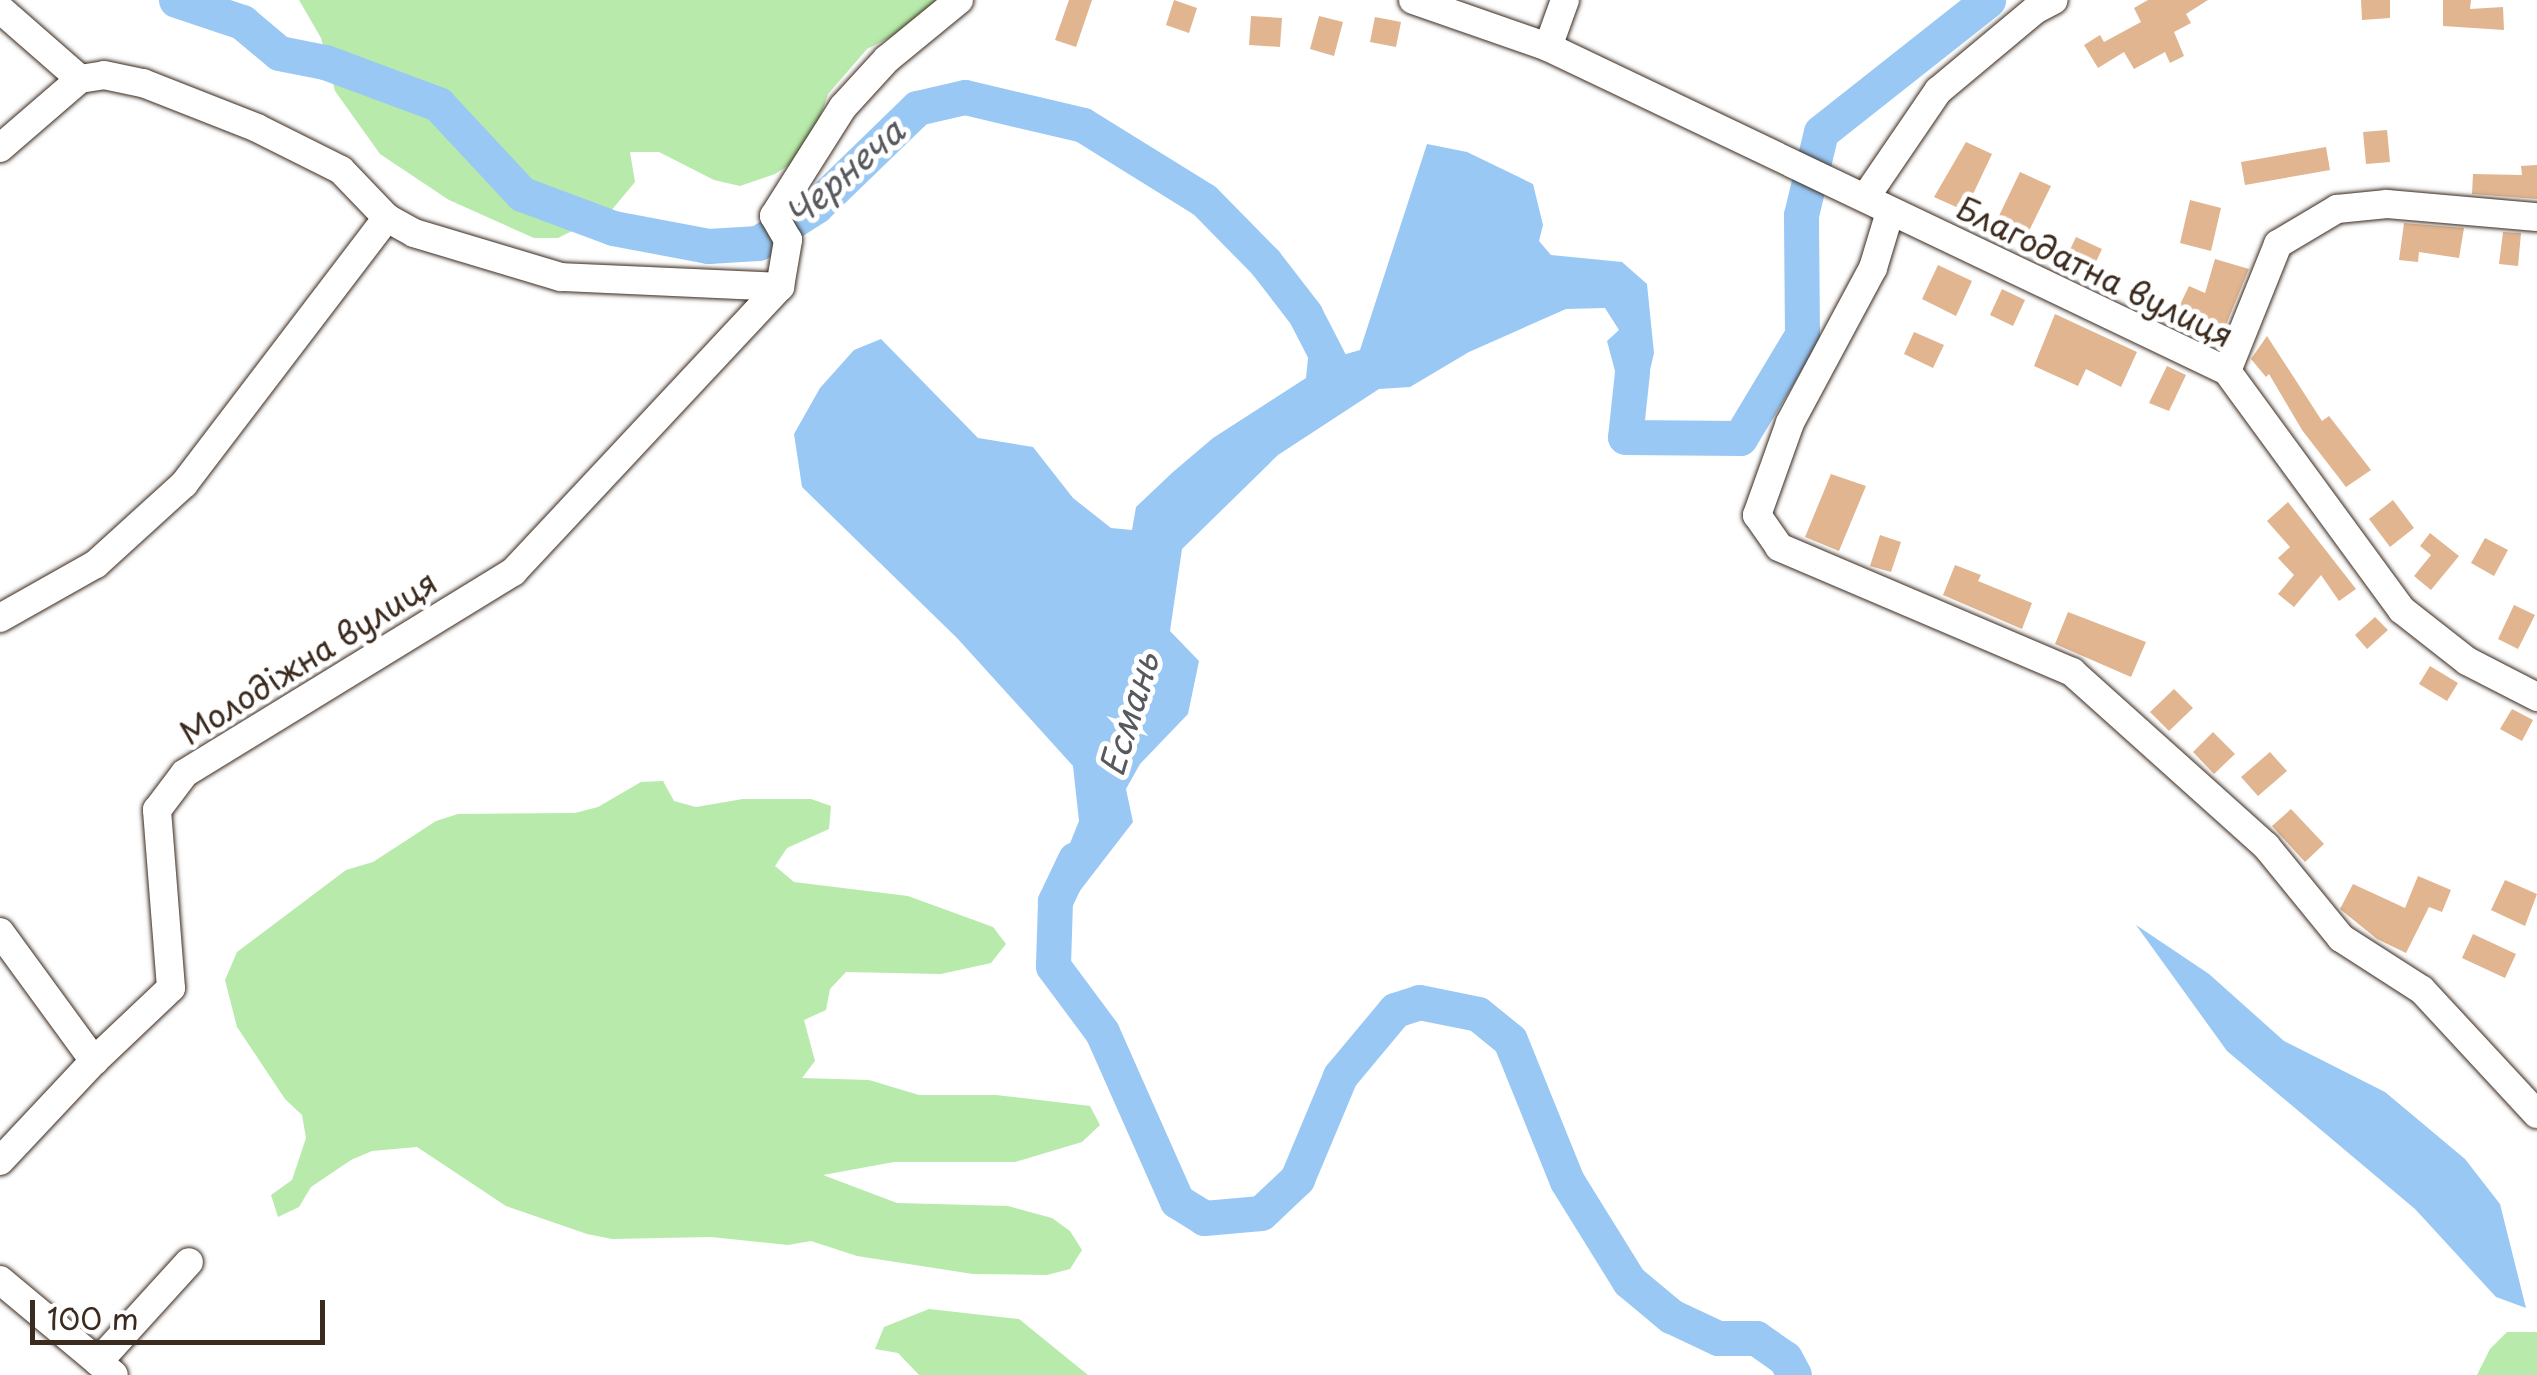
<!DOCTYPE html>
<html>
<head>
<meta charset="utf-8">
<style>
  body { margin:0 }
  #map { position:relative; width:2537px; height:1375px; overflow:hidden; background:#fff; font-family:"Playpen Sans",sans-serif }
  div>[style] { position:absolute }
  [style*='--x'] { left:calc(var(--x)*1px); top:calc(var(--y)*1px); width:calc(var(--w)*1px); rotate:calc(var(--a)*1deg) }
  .green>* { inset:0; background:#b7eaab }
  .water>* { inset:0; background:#99c8f4 }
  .river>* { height:35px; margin:-17.5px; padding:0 17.5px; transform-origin:17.5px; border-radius:17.5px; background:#99c8f4 }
  .building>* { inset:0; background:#e0b590 }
  .roads { filter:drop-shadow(0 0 2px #3b2a1e) drop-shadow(0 0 2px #3b2a1e) }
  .minor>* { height:28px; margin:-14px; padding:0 14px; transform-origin:14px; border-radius:14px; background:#fff }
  span { translate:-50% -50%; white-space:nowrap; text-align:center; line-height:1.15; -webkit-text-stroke:10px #fff; paint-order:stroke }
  .street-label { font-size:32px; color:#3b2a1e }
  .water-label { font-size:35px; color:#57595e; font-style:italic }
  .scale { position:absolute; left:30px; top:1300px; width:295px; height:45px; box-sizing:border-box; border:5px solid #3b2a1e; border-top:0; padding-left:12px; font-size:30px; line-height:35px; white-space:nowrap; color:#3b2a1e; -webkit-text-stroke:8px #fff; paint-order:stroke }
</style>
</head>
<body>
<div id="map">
  <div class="green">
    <div style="clip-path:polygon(299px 0,941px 0,936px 14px,867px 49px,828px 94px,816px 129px,795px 161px,775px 174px,740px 186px,714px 180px,659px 152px,630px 152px,635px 182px,610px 212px,558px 238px,534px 238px,449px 200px,380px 154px,335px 91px,321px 38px)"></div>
    <div style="clip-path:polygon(663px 781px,674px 801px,696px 807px,743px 799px,811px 799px,831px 806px,829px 829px,787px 848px,775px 866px,794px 882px,908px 896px,993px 927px,1006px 944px,991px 963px,941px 974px,846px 972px,830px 989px,826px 1010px,804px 1020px,815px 1061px,802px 1078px,869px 1080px,919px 1095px,996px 1095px,1090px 1106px,1100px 1125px,1082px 1142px,1015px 1162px,894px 1162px,823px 1175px,897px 1203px,1008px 1206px,1052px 1218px,1070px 1231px,1082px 1250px,1070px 1269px,1047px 1275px,973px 1274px,857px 1256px,811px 1241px,788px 1245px,711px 1237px,612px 1239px,587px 1234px,506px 1206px,417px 1147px,372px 1151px,351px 1160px,311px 1187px,299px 1207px,278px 1217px,271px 1195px,292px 1180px,306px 1138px,302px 1115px,285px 1099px,237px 1027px,225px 980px,237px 952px,346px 870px,373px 862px,436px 821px,458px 814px,575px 813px,598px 807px,641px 782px)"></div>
    <div style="clip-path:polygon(929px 1309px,1019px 1319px,1088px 1375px,919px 1375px,898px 1353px,875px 1349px,884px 1327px)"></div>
    <div style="clip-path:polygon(2507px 1332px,2537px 1332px,2537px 1375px,2477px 1375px,2490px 1349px)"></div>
  </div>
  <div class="water">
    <div style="clip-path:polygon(1427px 144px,1467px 152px,1533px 184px,1543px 225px,1539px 241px,1551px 255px,1622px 262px,1647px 284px,1654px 353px,1647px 383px,1627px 416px,1607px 341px,1619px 330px,1605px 308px,1566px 309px,1469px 352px,1410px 387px,1379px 389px,1278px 455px,1182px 549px,1170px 631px,1199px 661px,1188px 714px,1140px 764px,1126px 789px,1133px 822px,1072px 901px,1055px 901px,1060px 868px,1079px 821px,1073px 766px,957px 638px,802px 487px,794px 434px,820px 388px,854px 350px,881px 339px,978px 438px,1033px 447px,1073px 498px,1111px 528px,1132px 530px,1136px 507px,1173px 472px,1213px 438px,1306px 378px,1309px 348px,1329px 359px,1360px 350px)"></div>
    <div style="clip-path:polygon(2136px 925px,2209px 974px,2284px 1041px,2385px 1092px,2465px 1159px,2500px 1204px,2526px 1308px,2496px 1297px,2415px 1209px,2227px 1051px)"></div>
  </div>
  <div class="river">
    <div style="--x:176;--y:0;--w:70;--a:18.4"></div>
    <div style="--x:242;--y:22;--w:48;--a:40"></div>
    <div style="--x:279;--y:53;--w:47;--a:11.1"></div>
    <div style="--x:325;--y:62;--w:121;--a:20.4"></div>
    <div style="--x:438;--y:104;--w:123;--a:47"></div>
    <div style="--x:522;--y:194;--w:97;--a:20.5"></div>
    <div style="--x:613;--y:228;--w:97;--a:10.7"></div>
    <div style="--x:708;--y:246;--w:50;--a:-3.4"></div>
    <div style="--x:758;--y:243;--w:69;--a:-32.5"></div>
    <div style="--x:816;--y:206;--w:141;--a:-44.1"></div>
    <div style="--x:917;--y:108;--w:49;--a:-12.9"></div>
    <div style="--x:965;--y:97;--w:121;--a:13.3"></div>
    <div style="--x:1083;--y:125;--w:142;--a:31.8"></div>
    <div style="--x:1204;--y:200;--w:87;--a:45.5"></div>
    <div style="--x:1265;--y:262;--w:66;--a:52.4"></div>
    <div style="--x:1305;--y:314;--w:83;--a:62.8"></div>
    <div style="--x:1632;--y:372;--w:65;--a:96.1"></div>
    <div style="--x:1625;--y:437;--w:115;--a:0.5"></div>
    <div style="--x:1740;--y:438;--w:120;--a:-59"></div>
    <div style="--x:1802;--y:335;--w:120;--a:-90.5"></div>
    <div style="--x:1801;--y:215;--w:85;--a:-76.5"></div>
    <div style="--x:1821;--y:132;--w:213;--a:-38.3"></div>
    <div style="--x:1075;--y:859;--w:47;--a:115.5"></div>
    <div style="--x:1055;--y:901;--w:65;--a:91.8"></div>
    <div style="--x:1053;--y:966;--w:82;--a:53.4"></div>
    <div style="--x:1102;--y:1032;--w:185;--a:66.1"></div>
    <div style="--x:1177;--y:1201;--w:32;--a:32"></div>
    <div style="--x:1204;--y:1218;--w:57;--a:-5"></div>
    <div style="--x:1261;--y:1213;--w:50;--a:-43.4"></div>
    <div style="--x:1297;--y:1179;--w:112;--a:-67.3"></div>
    <div style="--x:1340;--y:1076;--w:86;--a:-50.2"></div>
    <div style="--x:1395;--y:1010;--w:25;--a:-18"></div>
    <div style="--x:1419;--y:1002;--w:60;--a:11.5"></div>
    <div style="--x:1478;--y:1014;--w:41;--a:39.1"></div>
    <div style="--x:1510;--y:1040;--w:152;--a:68"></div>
    <div style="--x:1567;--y:1181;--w:118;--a:58.2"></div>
    <div style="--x:1629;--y:1281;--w:55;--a:39.8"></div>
    <div style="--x:1671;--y:1316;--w:52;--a:25.1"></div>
    <div style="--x:1718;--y:1338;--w:38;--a:0"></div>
    <div style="--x:1756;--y:1338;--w:35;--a:35"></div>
    <div style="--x:1785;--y:1358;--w:19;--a:62"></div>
  </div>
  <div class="building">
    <div style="clip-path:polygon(1069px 0,1092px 0,1076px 47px,1055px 40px)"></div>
    <div style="clip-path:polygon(1174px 0,1197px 8px,1189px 33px,1166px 25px)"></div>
    <div style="clip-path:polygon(2148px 0,2208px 0,2186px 14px,2191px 23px,2174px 32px,2184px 56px,2170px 63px,2165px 52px,2134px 69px,2124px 52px,2098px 68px,2084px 45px,2100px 35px,2104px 42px,2141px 22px,2134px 8px)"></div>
    <div style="clip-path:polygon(2361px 0,2390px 0,2390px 18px,2362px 20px)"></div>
    <div style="clip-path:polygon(2443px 0,2471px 0,2470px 9px,2503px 7px,2504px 30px,2443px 26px)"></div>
    <div style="clip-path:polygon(1251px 16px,1282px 18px,1280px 47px,1249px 45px)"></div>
    <div style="clip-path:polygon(1319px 16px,1343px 22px,1334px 56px,1310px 49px)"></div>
    <div style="clip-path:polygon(1375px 17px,1401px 22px,1396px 47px,1370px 42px)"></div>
    <div style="clip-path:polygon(2387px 130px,2390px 162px,2366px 164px,2363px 132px)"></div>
    <div style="clip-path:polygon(1966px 142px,1992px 154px,1965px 211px,1934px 197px)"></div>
    <div style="clip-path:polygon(2326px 147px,2330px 170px,2245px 185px,2241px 162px)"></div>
    <div style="clip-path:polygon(2537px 165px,2537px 199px,2472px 194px,2473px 174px,2522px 175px,2521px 166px)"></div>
    <div style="clip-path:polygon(2020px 172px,2051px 186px,2027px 235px,1997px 220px)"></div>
    <div style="clip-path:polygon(2190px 200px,2221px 208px,2211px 251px,2180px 243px)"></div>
    <div style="clip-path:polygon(2404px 223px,2464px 228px,2459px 258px,2419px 252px,2418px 262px,2399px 260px)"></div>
    <div style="clip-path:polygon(2503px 232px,2521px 233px,2518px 266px,2499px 264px)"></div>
    <div style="clip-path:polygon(2076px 237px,2102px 249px,2094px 266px,2068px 254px)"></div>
    <div style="clip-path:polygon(2215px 259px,2249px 269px,2223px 332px,2177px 311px,2189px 286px,2205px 293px)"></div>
    <div style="clip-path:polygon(1938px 265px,1972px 281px,1956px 316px,1922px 299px)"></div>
    <div style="clip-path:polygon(2002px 289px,2025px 300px,2013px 326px,1990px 315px)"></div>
    <div style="clip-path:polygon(2055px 314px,2137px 352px,2121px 387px,2086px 369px,2078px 386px,2034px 366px)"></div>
    <div style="clip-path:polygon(1914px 332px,1944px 345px,1933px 368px,1904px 354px)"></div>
    <div style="clip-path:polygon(2267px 336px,2322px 421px,2329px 416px,2371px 470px,2346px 487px,2302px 430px,2269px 374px,2266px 377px,2251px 359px)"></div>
    <div style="clip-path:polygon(2167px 366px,2186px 375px,2169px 411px,2149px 403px)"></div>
    <div style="clip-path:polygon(1831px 474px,1866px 486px,1839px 551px,1805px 537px)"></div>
    <div style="clip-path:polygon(2393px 500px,2414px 528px,2390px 547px,2369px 519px)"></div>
    <div style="clip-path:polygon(2288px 502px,2356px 589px,2339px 601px,2321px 575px,2294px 607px,2278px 594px,2294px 575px,2278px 558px,2290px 547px,2267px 521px)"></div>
    <div style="clip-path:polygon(2430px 533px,2459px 556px,2431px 590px,2414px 576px,2431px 555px,2420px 546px)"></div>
    <div style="clip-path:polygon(1880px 535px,1901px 542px,1891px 572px,1870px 566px)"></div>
    <div style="clip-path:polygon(2485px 538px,2508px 550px,2494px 576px,2471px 563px)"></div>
    <div style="clip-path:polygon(1955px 565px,1981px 575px,1978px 581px,2032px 603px,2022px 629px,1943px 595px)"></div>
    <div style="clip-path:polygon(2514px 605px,2535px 615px,2518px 649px,2498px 639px)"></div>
    <div style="clip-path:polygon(2068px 612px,2146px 642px,2131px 677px,2055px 644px)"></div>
    <div style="clip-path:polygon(2375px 617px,2388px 630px,2367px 649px,2355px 635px)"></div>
    <div style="clip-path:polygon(2430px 666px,2458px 683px,2447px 701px,2419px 684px)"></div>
    <div style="clip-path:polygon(2174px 689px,2193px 708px,2169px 731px,2150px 712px)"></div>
    <div style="clip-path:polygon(2512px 709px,2533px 720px,2522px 741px,2500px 729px)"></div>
    <div style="clip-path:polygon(2213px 732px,2235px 754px,2214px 774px,2193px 752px)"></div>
    <div style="clip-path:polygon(2270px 752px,2287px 771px,2258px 796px,2241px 777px)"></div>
    <div style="clip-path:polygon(2291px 809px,2324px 844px,2305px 862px,2272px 826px)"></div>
    <div style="clip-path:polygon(2418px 876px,2451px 890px,2442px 912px,2429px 907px,2406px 953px,2377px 939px,2340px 909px,2353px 884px,2405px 908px)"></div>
    <div style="clip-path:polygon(2505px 880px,2537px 894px,2525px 926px,2491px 910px)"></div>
    <div style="clip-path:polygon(2473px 934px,2516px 954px,2505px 978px,2462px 958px)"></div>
  </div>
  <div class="roads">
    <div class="minor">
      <div style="--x:1413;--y:0;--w:143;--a:19.2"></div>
      <div style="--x:1548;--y:47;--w:752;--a:25.51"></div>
      <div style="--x:2227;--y:371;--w:296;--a:53.8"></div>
      <div style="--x:2402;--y:610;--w:83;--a:38.1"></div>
      <div style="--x:2467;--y:661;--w:79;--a:27.2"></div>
      <div style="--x:0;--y:9;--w:106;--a:41.2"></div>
      <div style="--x:80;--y:79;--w:24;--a:-9"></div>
      <div style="--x:104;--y:75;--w:40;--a:12"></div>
      <div style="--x:143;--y:83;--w:123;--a:21.5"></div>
      <div style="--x:257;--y:128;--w:94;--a:26.6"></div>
      <div style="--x:341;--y:170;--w:66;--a:46.2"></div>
      <div style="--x:387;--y:218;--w:31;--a:29"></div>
      <div style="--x:414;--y:233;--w:153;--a:16.7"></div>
      <div style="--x:561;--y:277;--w:219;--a:2.6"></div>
      <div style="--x:1548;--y:47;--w:50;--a:-70.1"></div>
      <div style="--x:0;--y:148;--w:106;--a:-40.8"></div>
      <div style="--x:1865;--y:198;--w:130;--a:-55.7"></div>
      <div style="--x:1938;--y:91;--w:126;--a:-39.9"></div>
      <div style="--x:2035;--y:10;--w:21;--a:-28"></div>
      <div style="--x:1890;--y:212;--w:59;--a:106.9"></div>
      <div style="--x:1873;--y:268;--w:176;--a:118.2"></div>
      <div style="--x:1790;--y:423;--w:98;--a:109.7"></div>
      <div style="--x:1757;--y:515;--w:39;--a:55"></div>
      <div style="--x:1779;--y:547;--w:319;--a:23.1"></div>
      <div style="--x:2072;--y:672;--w:261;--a:41.9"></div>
      <div style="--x:2266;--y:846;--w:119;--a:50.8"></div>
      <div style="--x:2341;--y:938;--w:96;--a:32.7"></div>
      <div style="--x:2422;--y:990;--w:169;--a:47.2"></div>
      <div style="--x:2227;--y:371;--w:137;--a:-68.1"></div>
      <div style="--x:2278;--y:244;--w:69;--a:-30.7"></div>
      <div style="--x:2337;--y:209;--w:50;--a:-5.7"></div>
      <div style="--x:2387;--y:204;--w:151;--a:5"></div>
      <div style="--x:0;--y:618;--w:110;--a:-29.4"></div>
      <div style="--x:96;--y:564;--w:119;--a:-42.3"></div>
      <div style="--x:184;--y:484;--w:335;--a:-52.7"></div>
      <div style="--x:0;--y:932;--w:160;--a:53.9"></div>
      <div style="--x:0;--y:1161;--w:137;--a:-46.8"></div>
      <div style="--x:94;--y:1061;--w:106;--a:-43.5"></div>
      <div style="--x:171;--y:988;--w:179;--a:-94.5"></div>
      <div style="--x:157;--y:810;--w:46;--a:-52.9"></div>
      <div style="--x:185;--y:773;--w:385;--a:-31.5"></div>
      <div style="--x:513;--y:572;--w:391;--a:-46.9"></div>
      <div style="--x:780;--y:287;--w:48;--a:-80.3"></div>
      <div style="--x:788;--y:240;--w:28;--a:-120"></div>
      <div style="--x:774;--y:216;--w:129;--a:-57.7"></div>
      <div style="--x:843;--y:107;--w:65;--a:-47.5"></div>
      <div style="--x:887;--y:59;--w:93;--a:-39.3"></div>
      <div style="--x:0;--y:1280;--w:148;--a:39.8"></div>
      <div style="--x:98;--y:1362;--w:135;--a:-47.7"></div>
    </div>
  </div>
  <div class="street-label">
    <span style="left:2095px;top:271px;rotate:26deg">Благодатна вулиця</span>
    <span style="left:308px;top:657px;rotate:-32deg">Молодіжна вулиця</span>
  </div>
  <div class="water-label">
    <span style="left:844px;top:172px;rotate:-41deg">Чернеча</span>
    <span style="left:1128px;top:714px;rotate:-73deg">Есмань</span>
  </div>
  <div class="scale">100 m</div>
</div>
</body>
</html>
